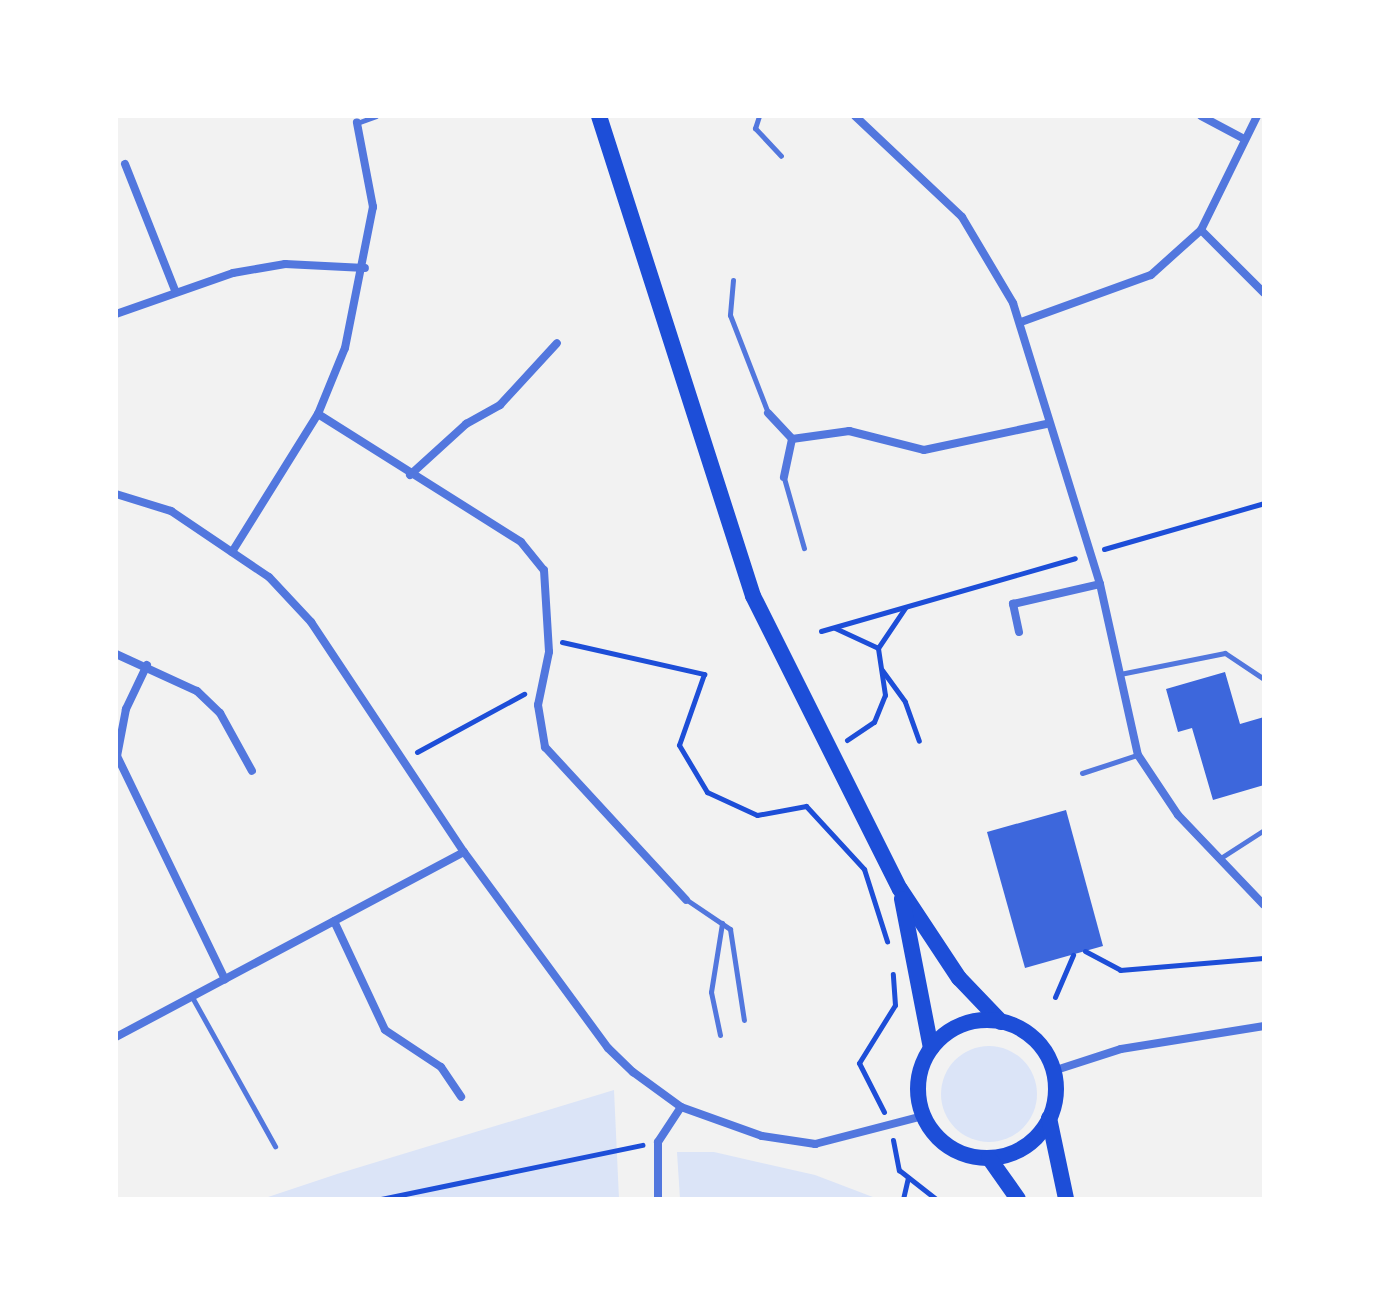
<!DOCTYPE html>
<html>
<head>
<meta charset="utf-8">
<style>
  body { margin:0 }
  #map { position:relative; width:1380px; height:1315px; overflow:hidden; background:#f2f2f2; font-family:"Golos Text",sans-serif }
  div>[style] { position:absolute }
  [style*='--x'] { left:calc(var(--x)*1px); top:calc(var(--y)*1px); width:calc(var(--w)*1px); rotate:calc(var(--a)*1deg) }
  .green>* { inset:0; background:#dbe4f7 }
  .round { border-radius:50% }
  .building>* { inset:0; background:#3d67dc }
  .path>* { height:5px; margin:-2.5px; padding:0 2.5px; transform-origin:2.5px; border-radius:2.5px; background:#1d4ed8 }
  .service>* { height:5px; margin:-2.5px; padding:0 2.5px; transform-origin:2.5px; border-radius:2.5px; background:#5277de }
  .minor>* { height:8px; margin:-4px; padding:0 4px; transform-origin:4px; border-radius:4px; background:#5277de }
  .secondary>* { height:16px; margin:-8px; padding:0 8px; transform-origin:8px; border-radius:8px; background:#1d4ed8 }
  .secondary>.ring { margin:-8px; padding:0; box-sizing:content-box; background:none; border:16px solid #1d4ed8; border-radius:50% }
  span { translate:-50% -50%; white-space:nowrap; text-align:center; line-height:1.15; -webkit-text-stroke:8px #fff; paint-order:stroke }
  .frame { position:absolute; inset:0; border:118px solid #fff; pointer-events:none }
</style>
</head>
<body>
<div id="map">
  <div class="green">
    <div class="round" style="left:941px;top:1046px;width:96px;height:96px"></div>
    <div style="clip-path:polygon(614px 1090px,619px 1199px,262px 1199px,337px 1174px)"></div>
    <div style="clip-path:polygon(677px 1152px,714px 1152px,815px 1175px,878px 1199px,680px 1199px)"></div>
  </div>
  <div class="building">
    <div style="clip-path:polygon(1225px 672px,1240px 724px,1264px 717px,1264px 785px,1213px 800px,1192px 728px,1178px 732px,1166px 689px)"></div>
    <div style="clip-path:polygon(1066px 810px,1103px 946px,1025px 968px,987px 832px)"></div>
  </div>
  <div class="path">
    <div style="--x:1104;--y:549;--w:166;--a:-16"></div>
    <div style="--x:835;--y:628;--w:47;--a:24.9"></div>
    <div style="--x:821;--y:631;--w:264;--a:-16"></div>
    <div style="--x:562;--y:642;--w:146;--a:12.7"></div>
    <div style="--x:704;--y:674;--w:75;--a:109.4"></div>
    <div style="--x:679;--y:745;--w:55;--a:59.2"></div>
    <div style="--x:707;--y:792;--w:55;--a:24.7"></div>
    <div style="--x:757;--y:815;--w:50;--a:-10.4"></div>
    <div style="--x:806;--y:806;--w:86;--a:47.4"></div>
    <div style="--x:864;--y:869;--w:76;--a:72.3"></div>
    <div style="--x:882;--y:670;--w:39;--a:54"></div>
    <div style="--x:905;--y:702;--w:41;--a:70.3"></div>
    <div style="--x:847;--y:740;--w:32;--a:-34"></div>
    <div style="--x:874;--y:722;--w:29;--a:-68"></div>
    <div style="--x:885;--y:695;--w:48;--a:-98.5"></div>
    <div style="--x:878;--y:648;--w:48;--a:-56"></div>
    <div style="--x:417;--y:752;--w:122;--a:-28.5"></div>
    <div style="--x:1085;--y:951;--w:40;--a:28"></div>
    <div style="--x:1120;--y:970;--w:144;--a:-4.8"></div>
    <div style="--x:1055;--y:997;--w:46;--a:-66.8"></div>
    <div style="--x:884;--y:1112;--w:55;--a:-117"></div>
    <div style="--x:859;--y:1063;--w:68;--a:-58.2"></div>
    <div style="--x:895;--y:1005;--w:31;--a:-94"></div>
    <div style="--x:893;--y:1140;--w:31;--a:79"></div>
    <div style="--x:899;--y:1170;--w:47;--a:38.1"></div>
    <div style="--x:381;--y:1199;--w:267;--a:-11.7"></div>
    <div style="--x:903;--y:1199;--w:22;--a:-77"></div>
  </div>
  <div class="service">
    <div style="--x:759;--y:116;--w:13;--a:108"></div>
    <div style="--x:755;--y:128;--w:38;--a:47"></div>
    <div style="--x:357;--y:123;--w:20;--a:-20"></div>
    <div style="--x:733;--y:280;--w:35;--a:95"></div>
    <div style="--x:730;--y:315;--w:105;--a:68.8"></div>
    <div style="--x:784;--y:478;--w:73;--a:74.1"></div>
    <div style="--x:1120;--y:674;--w:107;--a:-11.3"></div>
    <div style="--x:1225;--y:653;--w:47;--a:33.7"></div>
    <div style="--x:1082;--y:773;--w:58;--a:-18.1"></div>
    <div style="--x:1219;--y:859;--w:54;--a:-32.8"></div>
    <div style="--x:687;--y:900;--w:52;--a:34"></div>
    <div style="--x:730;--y:929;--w:92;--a:81.3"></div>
    <div style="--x:192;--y:997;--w:171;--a:60.9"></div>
    <div style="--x:720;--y:1035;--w:44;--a:-101.8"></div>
    <div style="--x:711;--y:992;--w:70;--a:-80.9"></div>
  </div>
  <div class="minor">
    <div style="--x:855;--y:116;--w:147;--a:43.3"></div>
    <div style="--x:962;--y:217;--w:100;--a:59.3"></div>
    <div style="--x:1013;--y:303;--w:294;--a:72.8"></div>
    <div style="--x:1100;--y:584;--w:175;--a:77.5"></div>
    <div style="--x:1138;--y:755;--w:72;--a:56.3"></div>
    <div style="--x:1178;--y:815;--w:124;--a:46.3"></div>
    <div style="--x:1201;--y:116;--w:49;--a:28.1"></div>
    <div style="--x:125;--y:164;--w:136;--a:68.4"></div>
    <div style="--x:1201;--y:230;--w:89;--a:45"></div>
    <div style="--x:116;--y:314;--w:124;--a:-19.3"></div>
    <div style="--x:233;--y:273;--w:53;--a:-9.8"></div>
    <div style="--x:285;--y:264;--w:80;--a:2.9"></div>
    <div style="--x:1021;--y:322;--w:138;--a:-19.9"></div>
    <div style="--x:1151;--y:275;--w:67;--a:-42"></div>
    <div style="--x:1201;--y:230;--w:127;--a:-63.8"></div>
    <div style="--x:768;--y:413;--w:35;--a:47"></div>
    <div style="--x:792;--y:439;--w:39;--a:102"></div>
    <div style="--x:318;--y:414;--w:240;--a:32.2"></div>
    <div style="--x:521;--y:542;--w:36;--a:51"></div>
    <div style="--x:544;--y:570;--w:82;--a:86.5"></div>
    <div style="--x:549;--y:652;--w:54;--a:101.7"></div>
    <div style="--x:538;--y:705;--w:43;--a:80.5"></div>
    <div style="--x:545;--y:747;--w:208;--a:47.3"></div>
    <div style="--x:792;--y:439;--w:58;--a:-8"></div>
    <div style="--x:849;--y:431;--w:77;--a:14.2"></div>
    <div style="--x:924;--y:450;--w:125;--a:-12"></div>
    <div style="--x:410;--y:475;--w:76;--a:-42.3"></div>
    <div style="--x:466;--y:424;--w:39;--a:-29"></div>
    <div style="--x:500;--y:405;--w:84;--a:-47.4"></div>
    <div style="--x:116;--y:494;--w:58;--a:17.2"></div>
    <div style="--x:171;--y:511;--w:118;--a:34"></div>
    <div style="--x:269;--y:577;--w:62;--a:47"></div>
    <div style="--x:311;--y:622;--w:276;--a:56.4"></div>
    <div style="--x:464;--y:852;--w:243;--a:53.7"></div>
    <div style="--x:608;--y:1048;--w:35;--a:44"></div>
    <div style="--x:633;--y:1072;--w:59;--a:36.1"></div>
    <div style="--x:681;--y:1107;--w:86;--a:19.7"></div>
    <div style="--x:762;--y:1136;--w:54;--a:8.6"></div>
    <div style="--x:815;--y:1144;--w:112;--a:-14.5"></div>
    <div style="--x:232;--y:552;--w:163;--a:-58.1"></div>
    <div style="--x:318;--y:414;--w:71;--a:-67.8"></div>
    <div style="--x:345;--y:348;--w:144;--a:-78.8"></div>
    <div style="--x:373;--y:207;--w:86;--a:-100.8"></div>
    <div style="--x:1019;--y:632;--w:29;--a:-102"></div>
    <div style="--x:1013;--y:604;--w:89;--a:-12.9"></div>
    <div style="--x:116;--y:654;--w:89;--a:24.6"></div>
    <div style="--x:197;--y:691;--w:32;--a:44"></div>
    <div style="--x:220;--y:713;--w:66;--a:61.1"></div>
    <div style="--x:147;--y:665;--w:49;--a:115.5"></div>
    <div style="--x:126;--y:709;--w:48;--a:100.8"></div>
    <div style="--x:117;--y:756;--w:248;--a:64.2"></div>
    <div style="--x:334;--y:921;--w:120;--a:64.9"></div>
    <div style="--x:385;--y:1030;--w:67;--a:33.5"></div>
    <div style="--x:441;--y:1067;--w:36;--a:56"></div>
    <div style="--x:116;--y:1037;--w:394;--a:-28"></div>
    <div style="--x:1053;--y:1071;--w:71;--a:-17.9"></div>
    <div style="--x:1121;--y:1049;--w:145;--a:-9.1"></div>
    <div style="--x:658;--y:1199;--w:57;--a:-90"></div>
    <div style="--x:658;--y:1142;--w:42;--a:-56.7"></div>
  </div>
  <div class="secondary">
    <div style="--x:599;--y:116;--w:504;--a:72.21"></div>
    <div style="--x:753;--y:596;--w:328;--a:63.4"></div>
    <div style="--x:900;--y:889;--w:107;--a:56.5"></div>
    <div style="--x:959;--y:978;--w:61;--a:46.3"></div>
    <div style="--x:902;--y:899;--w:152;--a:79"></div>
    <div class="ring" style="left:918px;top:1020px;width:122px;height:122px"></div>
    <div style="--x:1049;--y:1118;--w:83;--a:78.1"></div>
    <div style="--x:989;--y:1158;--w:50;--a:54.7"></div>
  </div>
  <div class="frame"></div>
</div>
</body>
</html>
